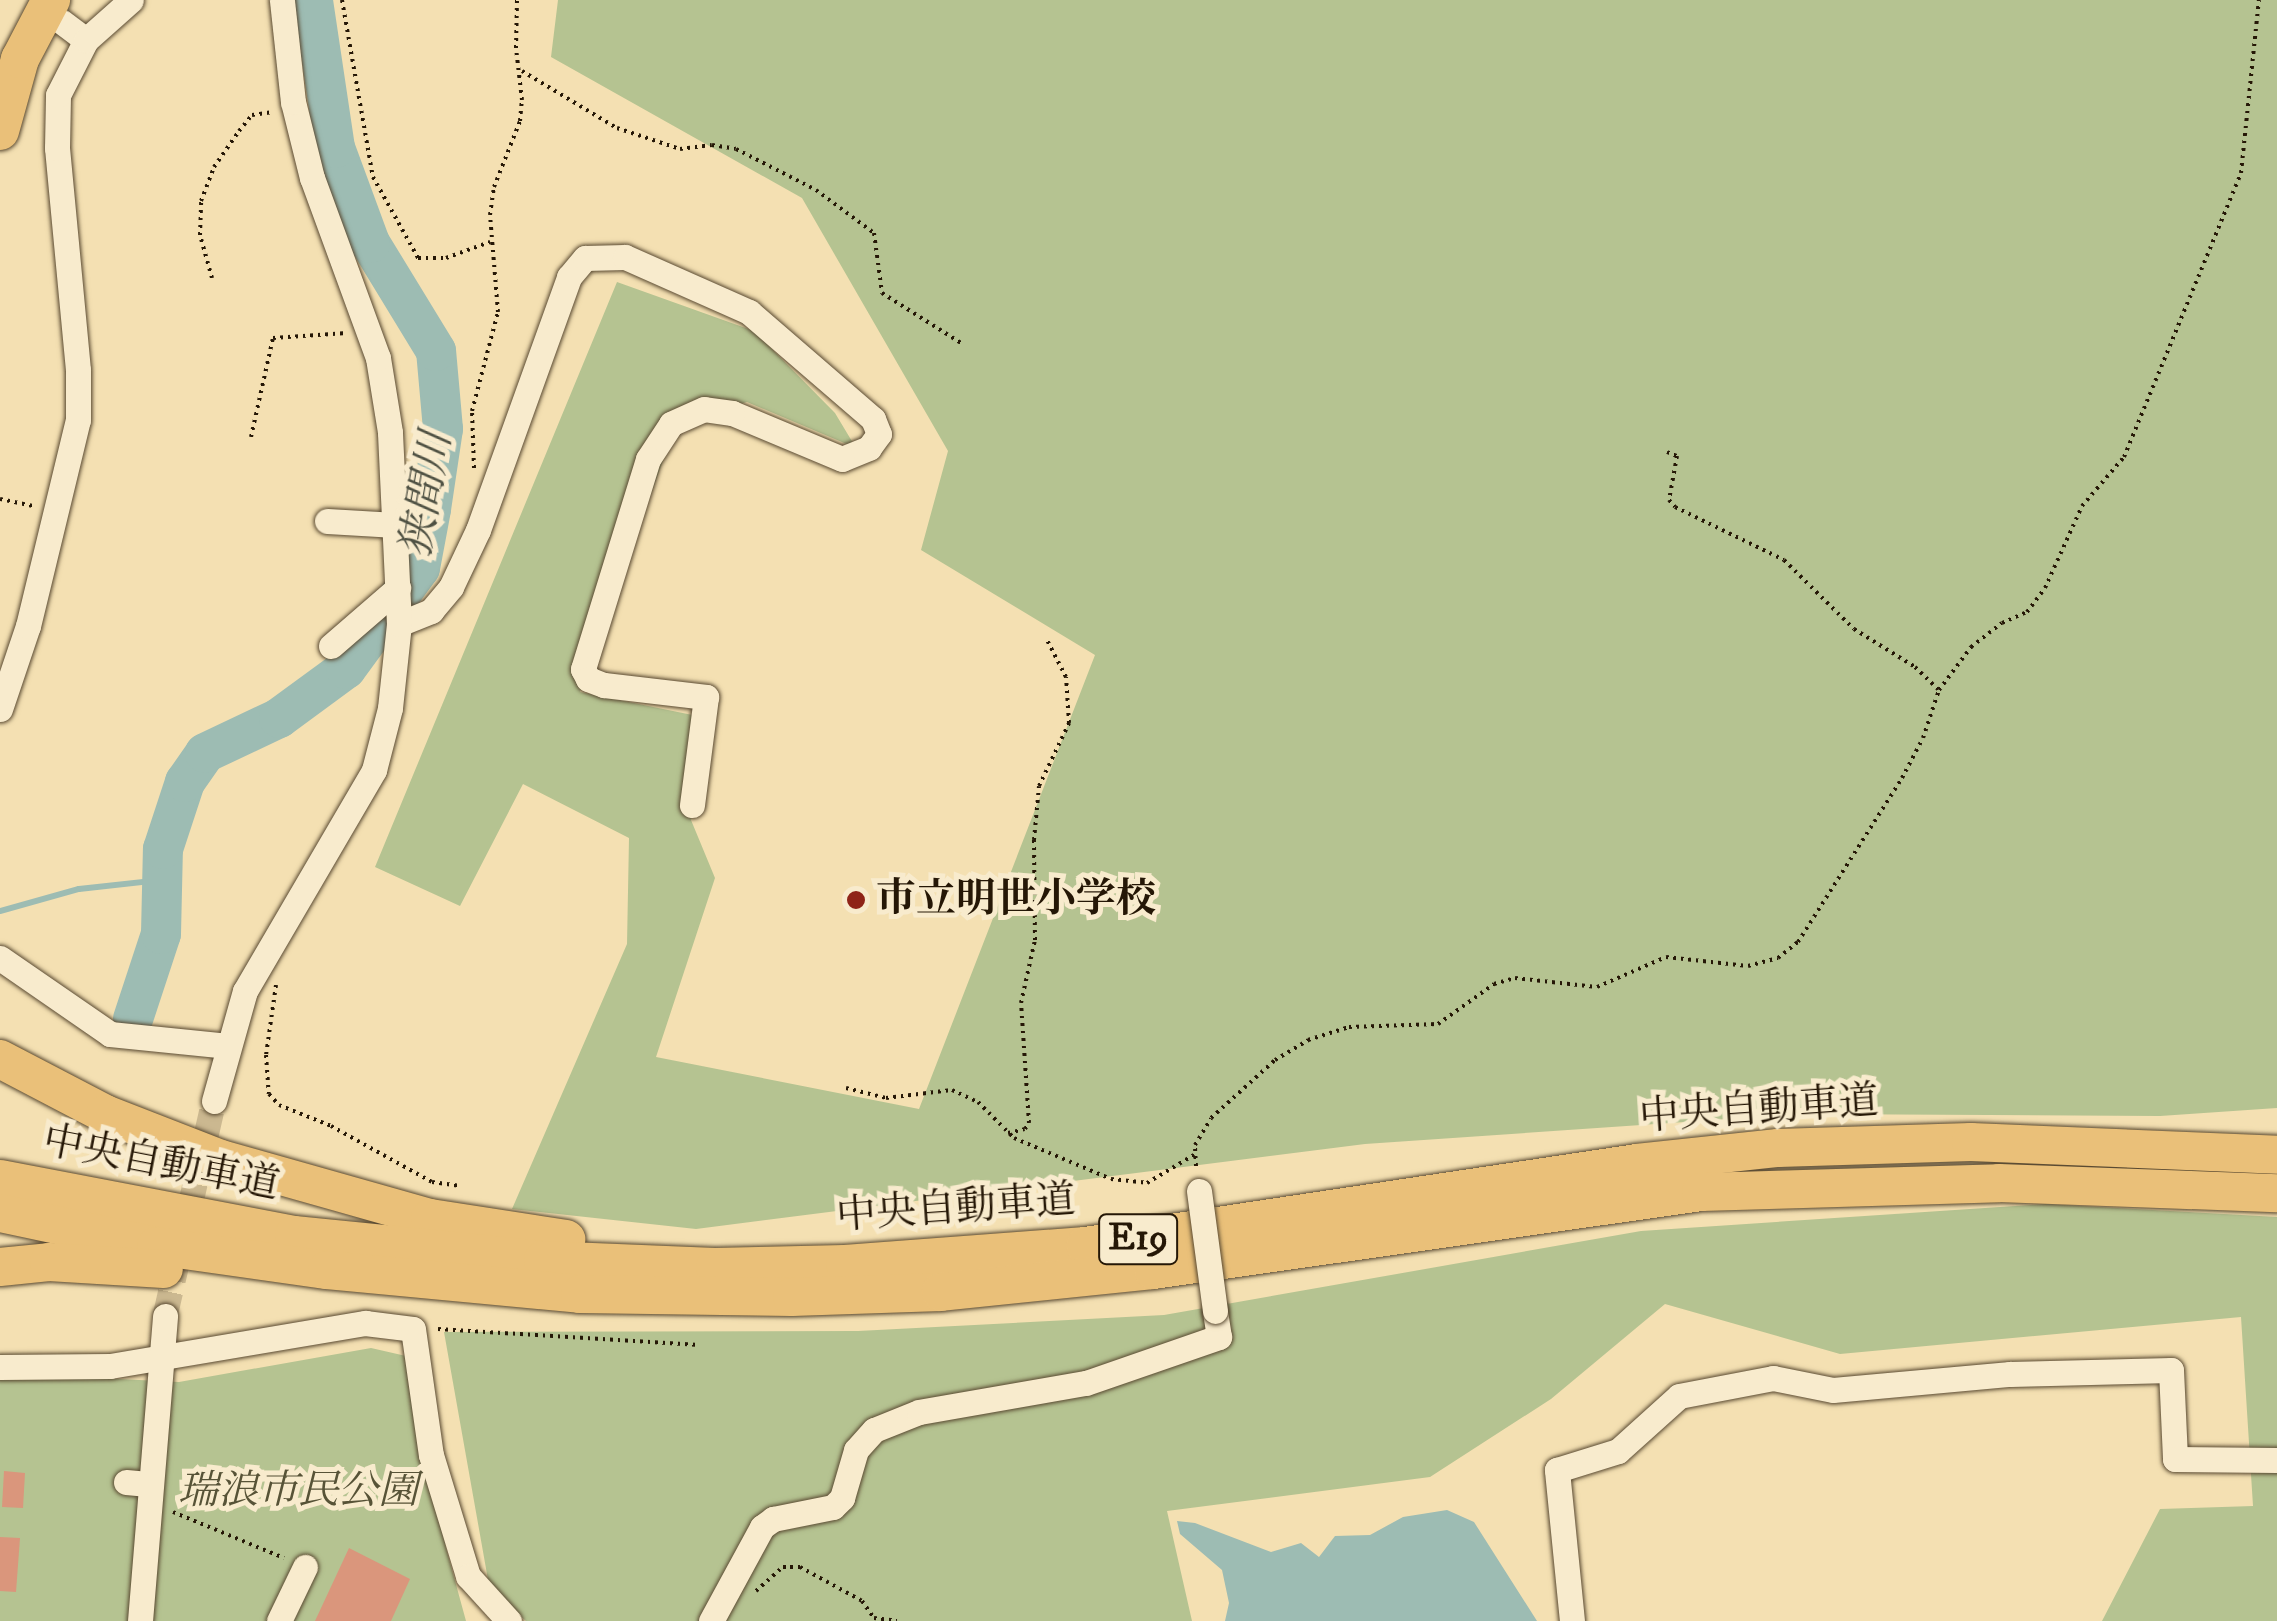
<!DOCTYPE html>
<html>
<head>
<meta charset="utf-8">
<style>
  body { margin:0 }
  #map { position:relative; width:2277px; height:1621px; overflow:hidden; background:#f4e0b2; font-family:"IM FELL DW Pica","Noto Serif JP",serif }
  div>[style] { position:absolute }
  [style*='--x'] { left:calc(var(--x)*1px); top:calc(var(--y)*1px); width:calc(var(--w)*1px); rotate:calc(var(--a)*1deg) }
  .green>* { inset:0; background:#b5c391 }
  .water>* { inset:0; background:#9dbcb3 }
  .stream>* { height:6px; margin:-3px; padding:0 3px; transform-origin:3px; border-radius:3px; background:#9dbcb3 }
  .river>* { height:40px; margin:-20px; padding:0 20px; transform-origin:20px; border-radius:20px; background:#9dbcb3 }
  .building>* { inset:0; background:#da967c }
  .minor-tunnel>* { height:25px; margin-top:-12.5px; transform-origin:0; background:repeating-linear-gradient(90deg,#cbb890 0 25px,transparent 0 37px) }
  .path>* { height:4px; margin-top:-2px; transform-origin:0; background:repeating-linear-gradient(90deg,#251706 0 2.5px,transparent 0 7.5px) }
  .roads { filter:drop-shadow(0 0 2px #594931) drop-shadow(0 0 2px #594931) }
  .minor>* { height:25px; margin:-12.5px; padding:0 12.5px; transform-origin:12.5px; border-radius:12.5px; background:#f8ebcd }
  .highway>* { height:38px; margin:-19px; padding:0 19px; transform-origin:19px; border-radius:19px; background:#eac079 }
  .bridges { filter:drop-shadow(0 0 2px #594931) drop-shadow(0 0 2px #594931) }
  .minor-bridge>* { height:25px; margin:-12.5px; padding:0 12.5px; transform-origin:12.5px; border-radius:12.5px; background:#f8ebcd }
  .dots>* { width:28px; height:28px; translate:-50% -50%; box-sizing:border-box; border:5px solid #f8ebcd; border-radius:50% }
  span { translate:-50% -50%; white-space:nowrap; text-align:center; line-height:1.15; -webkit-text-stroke:10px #f8ebcd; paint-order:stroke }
  .shield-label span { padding:2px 8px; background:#f8ebcd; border:2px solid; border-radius:8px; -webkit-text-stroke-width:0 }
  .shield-label { font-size:38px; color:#251706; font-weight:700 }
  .poi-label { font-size:40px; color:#251706; font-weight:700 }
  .left { translate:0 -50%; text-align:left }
  .street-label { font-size:40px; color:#251706 }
  .park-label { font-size:40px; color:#575337; font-style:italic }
  .water-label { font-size:42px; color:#4f5143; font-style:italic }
</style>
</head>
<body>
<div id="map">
  <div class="green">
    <div style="clip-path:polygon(558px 0,2277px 0,2277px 1108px,2160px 1116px,1803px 1114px,1365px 1144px,696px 1229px,512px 1209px,627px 944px,629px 838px,523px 784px,460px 906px,375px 867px,617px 282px,754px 331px,835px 413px,856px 448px,747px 402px,677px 422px,580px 692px,712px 719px,691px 820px,715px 878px,656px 1057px,919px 1109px,1095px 655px,921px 550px,948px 451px,802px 198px,551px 57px)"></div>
    <div style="clip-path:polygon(2046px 1204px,2277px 1217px,2277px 1621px,2102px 1621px,2160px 1509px,2253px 1506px,2241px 1317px,1840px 1354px,1665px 1304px,1551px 1399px,1430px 1477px,1167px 1511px,1192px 1621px,526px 1621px,490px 1591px,444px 1332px,858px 1331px,1164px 1315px,1641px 1231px)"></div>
    <div style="clip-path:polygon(371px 1348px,406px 1356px,446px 1548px,466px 1621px,0 1621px,0 1373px,179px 1382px)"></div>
  </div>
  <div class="water">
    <div style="clip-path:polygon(1447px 1510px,1474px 1522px,1537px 1621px,1225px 1621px,1229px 1603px,1222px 1570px,1180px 1534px,1177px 1521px,1195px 1523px,1271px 1552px,1301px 1543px,1319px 1557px,1335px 1536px,1370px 1535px,1403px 1517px)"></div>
  </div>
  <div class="stream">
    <div style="--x:0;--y:911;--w:82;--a:-15.6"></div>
    <div style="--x:79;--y:889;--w:81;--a:-6.3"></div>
  </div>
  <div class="river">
    <div style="--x:133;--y:1019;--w:89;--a:-71.8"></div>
    <div style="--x:161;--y:934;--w:85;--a:-88.7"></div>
    <div style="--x:163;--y:849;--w:71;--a:-71.8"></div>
    <div style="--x:185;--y:782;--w:35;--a:-55"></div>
    <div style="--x:205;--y:753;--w:82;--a:-25.3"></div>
    <div style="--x:279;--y:718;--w:83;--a:-36.2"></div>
    <div style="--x:346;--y:669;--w:125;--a:-53.8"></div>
    <div style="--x:420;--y:568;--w:60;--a:-79.4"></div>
    <div style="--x:431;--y:509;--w:81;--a:-81.5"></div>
    <div style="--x:443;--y:429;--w:78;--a:-95.1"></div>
    <div style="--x:436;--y:351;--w:127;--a:-121.4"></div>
    <div style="--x:370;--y:243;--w:101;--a:-110.2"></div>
    <div style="--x:335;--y:148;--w:150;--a:-98.5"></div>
  </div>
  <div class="building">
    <div style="clip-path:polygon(4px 1471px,25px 1473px,23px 1508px,2px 1507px)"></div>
    <div style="clip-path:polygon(0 1537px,20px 1538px,16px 1592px,0 1591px)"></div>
    <div style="clip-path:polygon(349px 1548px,410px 1579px,391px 1621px,315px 1621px)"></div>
  </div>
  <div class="minor-tunnel">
    <div style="--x:165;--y:1316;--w:221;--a:-77.2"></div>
  </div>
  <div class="path">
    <div style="--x:342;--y:0;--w:180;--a:80.1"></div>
    <div style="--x:373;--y:177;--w:93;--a:60.9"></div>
    <div style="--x:418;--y:258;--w:28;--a:0"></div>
    <div style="--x:446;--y:258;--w:47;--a:-20"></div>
    <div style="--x:522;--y:71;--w:111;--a:31"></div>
    <div style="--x:617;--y:128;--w:66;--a:18.4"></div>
    <div style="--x:680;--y:149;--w:32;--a:-7"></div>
    <div style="--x:712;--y:145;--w:24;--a:9"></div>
    <div style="--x:736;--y:149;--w:90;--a:27.1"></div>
    <div style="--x:816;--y:190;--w:72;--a:36.6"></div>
    <div style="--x:874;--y:233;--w:61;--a:82.4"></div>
    <div style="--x:882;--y:293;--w:93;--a:32.3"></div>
    <div style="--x:212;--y:278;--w:45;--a:-105.6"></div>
    <div style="--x:200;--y:235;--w:34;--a:-88"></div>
    <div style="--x:201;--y:201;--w:36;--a:-69"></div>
    <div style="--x:214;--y:167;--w:44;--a:-55.2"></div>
    <div style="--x:239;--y:131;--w:21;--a:-51"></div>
    <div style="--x:252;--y:115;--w:21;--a:-8"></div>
    <div style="--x:251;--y:437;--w:101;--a:-77.5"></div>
    <div style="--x:273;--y:338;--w:74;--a:-3.9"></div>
    <div style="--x:1667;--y:452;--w:11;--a:22"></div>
    <div style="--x:1677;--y:456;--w:45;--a:100.3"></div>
    <div style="--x:1669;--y:500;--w:9;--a:49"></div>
    <div style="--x:1675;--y:507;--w:121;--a:25.9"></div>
    <div style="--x:1784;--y:560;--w:98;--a:44.6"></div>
    <div style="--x:1854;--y:629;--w:72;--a:31.9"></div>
    <div style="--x:1915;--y:667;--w:33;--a:44"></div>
    <div style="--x:474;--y:468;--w:57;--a:-92"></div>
    <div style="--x:472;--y:411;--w:102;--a:-75.3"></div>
    <div style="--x:498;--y:312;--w:97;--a:-94.7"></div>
    <div style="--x:490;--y:215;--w:28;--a:-82"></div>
    <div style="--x:494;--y:187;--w:71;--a:-68.5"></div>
    <div style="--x:520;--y:121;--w:21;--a:-85"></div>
    <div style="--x:522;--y:100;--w:52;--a:-96.6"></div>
    <div style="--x:516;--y:48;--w:48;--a:-88.8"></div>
    <div style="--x:0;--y:499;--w:35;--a:12"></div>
    <div style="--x:276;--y:985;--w:71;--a:98.1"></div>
    <div style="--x:266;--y:1055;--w:39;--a:86"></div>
    <div style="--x:269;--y:1094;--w:15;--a:48"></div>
    <div style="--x:279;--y:1105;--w:56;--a:22"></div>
    <div style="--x:331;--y:1126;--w:115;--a:29"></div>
    <div style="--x:432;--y:1182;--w:29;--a:8"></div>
    <div style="--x:846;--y:1088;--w:41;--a:14"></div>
    <div style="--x:886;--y:1098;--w:66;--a:-6.9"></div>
    <div style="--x:952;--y:1090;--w:29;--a:25"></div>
    <div style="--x:978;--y:1102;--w:51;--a:45"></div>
    <div style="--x:1014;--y:1138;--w:105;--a:22.9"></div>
    <div style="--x:1111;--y:1179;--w:36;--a:6"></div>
    <div style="--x:1147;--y:1183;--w:55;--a:-30.8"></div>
    <div style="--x:1008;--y:1133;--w:17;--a:-13"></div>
    <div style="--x:1025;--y:1129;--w:7;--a:-56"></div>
    <div style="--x:1029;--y:1123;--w:120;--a:-93.8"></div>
    <div style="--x:1021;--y:1003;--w:65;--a:-77.5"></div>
    <div style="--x:1035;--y:940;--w:100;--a:-90.6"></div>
    <div style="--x:1034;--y:840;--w:54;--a:-84.7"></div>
    <div style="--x:1039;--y:786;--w:70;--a:-64.5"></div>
    <div style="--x:1069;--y:723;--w:46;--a:-93.7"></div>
    <div style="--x:1066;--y:677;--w:42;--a:-117.2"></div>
    <div style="--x:1196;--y:1166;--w:21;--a:-93"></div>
    <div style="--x:1195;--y:1145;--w:31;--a:-59"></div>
    <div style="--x:1211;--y:1118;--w:86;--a:-42.2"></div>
    <div style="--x:1275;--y:1060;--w:39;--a:-31"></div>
    <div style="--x:1308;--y:1040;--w:43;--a:-17.6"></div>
    <div style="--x:1349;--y:1027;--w:89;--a:-1.9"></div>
    <div style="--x:1438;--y:1024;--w:69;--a:-35.5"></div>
    <div style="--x:1494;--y:984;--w:22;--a:-16"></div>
    <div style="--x:1515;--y:978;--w:82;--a:6.3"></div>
    <div style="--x:1597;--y:987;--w:75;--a:-23.5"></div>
    <div style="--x:1666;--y:957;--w:82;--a:6.3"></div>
    <div style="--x:1748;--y:966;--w:31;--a:-15"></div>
    <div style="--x:1778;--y:958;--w:26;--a:-39"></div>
    <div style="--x:1798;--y:942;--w:194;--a:-57.6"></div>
    <div style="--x:1902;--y:778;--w:45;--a:-62.3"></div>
    <div style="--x:1923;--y:738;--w:51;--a:-71.6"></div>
    <div style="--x:1939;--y:690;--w:54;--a:-53.3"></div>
    <div style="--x:1971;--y:647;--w:39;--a:-38"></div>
    <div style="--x:2002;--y:623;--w:27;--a:-24"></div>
    <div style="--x:2027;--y:612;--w:30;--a:-53"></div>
    <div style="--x:2045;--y:588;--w:90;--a:-65.7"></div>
    <div style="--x:2082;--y:506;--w:65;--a:-49.4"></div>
    <div style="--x:2124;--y:457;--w:307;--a:-67.6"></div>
    <div style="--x:2241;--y:173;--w:174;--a:-84.1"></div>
    <div style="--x:438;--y:1329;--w:262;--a:3.5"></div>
    <div style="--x:173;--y:1512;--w:120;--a:22.5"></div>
    <div style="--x:756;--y:1591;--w:36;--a:-42"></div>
    <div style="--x:783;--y:1567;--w:17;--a:0"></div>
    <div style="--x:800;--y:1567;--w:71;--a:28.7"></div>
    <div style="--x:862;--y:1601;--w:21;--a:55"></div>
    <div style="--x:874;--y:1618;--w:23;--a:7"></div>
  </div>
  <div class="roads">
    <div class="minor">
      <div style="--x:62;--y:22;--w:30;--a:37"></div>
      <div style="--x:327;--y:521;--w:69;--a:3.3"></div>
      <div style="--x:399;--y:624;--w:35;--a:-22"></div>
      <div style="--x:431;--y:611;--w:31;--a:-50"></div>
      <div style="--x:451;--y:587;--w:63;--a:-64.7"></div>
      <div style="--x:478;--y:530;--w:269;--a:-70.2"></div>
      <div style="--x:569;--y:277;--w:25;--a:-50"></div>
      <div style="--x:585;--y:258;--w:40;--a:-1.4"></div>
      <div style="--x:625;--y:257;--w:136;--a:23.9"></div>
      <div style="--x:749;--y:312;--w:164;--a:40.8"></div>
      <div style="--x:873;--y:419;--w:16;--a:68"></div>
      <div style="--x:879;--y:434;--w:17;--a:126"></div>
      <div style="--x:869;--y:448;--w:29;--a:158"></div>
      <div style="--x:842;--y:459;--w:119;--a:-157.3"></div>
      <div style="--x:732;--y:413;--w:28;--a:-172"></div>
      <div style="--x:704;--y:409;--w:36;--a:156"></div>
      <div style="--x:671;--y:424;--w:42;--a:123.3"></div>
      <div style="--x:648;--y:459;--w:220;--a:107.2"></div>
      <div style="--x:583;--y:669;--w:11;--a:63"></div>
      <div style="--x:588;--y:679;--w:17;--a:21"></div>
      <div style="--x:604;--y:685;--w:103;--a:6.7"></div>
      <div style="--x:706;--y:697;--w:109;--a:97.4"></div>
      <div style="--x:331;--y:646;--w:89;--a:-40.9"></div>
      <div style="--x:0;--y:709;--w:88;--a:-71.4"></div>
      <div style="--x:28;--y:626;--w:212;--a:-76.4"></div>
      <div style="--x:78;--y:420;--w:50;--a:-90"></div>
      <div style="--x:78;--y:370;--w:223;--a:-95.4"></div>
      <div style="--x:57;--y:148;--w:53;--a:-88.9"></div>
      <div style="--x:58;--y:95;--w:62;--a:-63"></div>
      <div style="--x:86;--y:40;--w:60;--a:-41.6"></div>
      <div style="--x:0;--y:958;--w:134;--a:34.6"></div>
      <div style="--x:110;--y:1034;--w:119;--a:5.8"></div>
      <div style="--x:214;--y:1101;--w:114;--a:-74.3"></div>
      <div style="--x:245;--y:991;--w:256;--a:-59.7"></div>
      <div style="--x:374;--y:770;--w:64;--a:-75.5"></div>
      <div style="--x:390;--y:708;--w:84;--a:-83.9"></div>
      <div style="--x:399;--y:624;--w:192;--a:-92.7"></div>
      <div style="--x:390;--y:432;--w:75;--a:-99.2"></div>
      <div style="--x:378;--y:358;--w:192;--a:-110.1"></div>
      <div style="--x:312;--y:178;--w:78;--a:-104"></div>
      <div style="--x:293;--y:102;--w:103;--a:-96.2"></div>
      <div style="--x:0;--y:1367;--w:110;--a:-0.5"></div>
      <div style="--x:110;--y:1366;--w:259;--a:-9.6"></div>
      <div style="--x:365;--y:1323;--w:48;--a:7.1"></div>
      <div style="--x:413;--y:1329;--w:127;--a:81.9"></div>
      <div style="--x:431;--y:1455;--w:127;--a:73"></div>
      <div style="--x:468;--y:1576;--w:61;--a:47.7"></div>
      <div style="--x:126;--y:1482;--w:25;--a:5"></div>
      <div style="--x:140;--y:1621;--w:306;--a:-85.3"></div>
      <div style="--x:279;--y:1621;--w:60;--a:-64.3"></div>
      <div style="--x:711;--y:1621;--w:107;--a:-61.5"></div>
      <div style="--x:762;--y:1527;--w:14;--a:-36"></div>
      <div style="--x:773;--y:1519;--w:61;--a:-11.3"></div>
      <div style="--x:833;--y:1507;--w:13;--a:-45"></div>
      <div style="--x:842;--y:1498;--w:50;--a:-73.7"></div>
      <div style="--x:856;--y:1450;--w:27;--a:-48"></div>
      <div style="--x:874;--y:1430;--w:48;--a:-21.8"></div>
      <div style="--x:919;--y:1412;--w:169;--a:-9.9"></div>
      <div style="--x:1086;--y:1383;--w:141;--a:-19.1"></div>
      <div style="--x:1219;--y:1337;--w:26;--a:-99"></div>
      <div style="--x:1572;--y:1621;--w:152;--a:-95.7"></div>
      <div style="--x:1557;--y:1470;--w:64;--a:-17.3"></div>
      <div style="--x:1618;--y:1451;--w:82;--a:-42"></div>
      <div style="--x:1679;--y:1396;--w:96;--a:-10.8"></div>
      <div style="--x:1773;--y:1378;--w:61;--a:11.3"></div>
      <div style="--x:1833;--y:1390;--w:178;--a:-5.2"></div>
      <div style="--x:2010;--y:1374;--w:161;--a:-1.4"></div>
      <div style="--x:2171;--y:1370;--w:89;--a:87.4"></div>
      <div style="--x:2175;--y:1459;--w:102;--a:0.6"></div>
    </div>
    <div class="highway">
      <div style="--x:0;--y:131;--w:75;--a:-74.5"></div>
      <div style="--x:20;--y:59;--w:67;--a:-62.3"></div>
      <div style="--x:0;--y:1059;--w:119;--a:27.6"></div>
      <div style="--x:105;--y:1114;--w:124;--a:21.2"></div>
      <div style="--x:221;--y:1159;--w:217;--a:15.8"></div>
      <div style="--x:430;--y:1218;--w:138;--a:8.8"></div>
      <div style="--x:0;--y:1179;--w:299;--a:10.8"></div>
      <div style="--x:294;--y:1235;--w:250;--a:5.7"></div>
      <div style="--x:543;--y:1260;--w:172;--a:2.3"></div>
      <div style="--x:715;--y:1267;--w:130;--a:-1.3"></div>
      <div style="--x:845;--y:1264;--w:241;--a:-4.3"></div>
      <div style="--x:1085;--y:1246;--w:558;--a:-8.55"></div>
      <div style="--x:1637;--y:1163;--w:142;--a:-6.1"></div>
      <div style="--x:1778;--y:1148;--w:193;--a:-1.8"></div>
      <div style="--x:1971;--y:1142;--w:306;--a:2.4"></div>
      <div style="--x:0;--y:1213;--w:159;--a:11.9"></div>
      <div style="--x:156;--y:1246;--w:173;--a:8"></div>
      <div style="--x:327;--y:1270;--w:254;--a:5.4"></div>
      <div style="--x:580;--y:1294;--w:212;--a:0.8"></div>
      <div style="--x:792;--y:1297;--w:149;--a:-1.9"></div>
      <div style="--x:941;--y:1292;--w:213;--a:-5.9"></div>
      <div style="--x:1153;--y:1270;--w:554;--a:-8.1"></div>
      <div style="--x:1701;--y:1192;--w:298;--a:-1.7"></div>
      <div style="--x:1999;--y:1183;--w:278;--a:2.1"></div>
      <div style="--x:0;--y:1267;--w:49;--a:-5.8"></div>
      <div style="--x:49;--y:1262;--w:115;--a:3.5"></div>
    </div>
  </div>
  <div class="bridges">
    <div class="minor-bridge">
      <div style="--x:1199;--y:1191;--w:121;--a:82.4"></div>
    </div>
  </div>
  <div class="dots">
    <div style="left:856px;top:900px;background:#8f2418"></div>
  </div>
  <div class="shield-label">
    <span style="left:1138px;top:1239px">E19</span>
  </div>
  <div class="poi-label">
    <span class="left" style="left:876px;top:900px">市立明世小学校</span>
  </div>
  <div class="street-label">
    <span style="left:1759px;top:1110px;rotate:-4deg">中央自動車道</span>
    <span style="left:161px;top:1164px;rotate:11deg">中央自動車道</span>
    <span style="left:956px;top:1209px;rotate:-4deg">中央自動車道</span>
  </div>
  <div class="park-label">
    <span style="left:298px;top:1492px">瑞浪市民公園</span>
  </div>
  <div class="water-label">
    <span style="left:427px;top:495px;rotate:-80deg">狭間川</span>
  </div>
</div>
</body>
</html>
